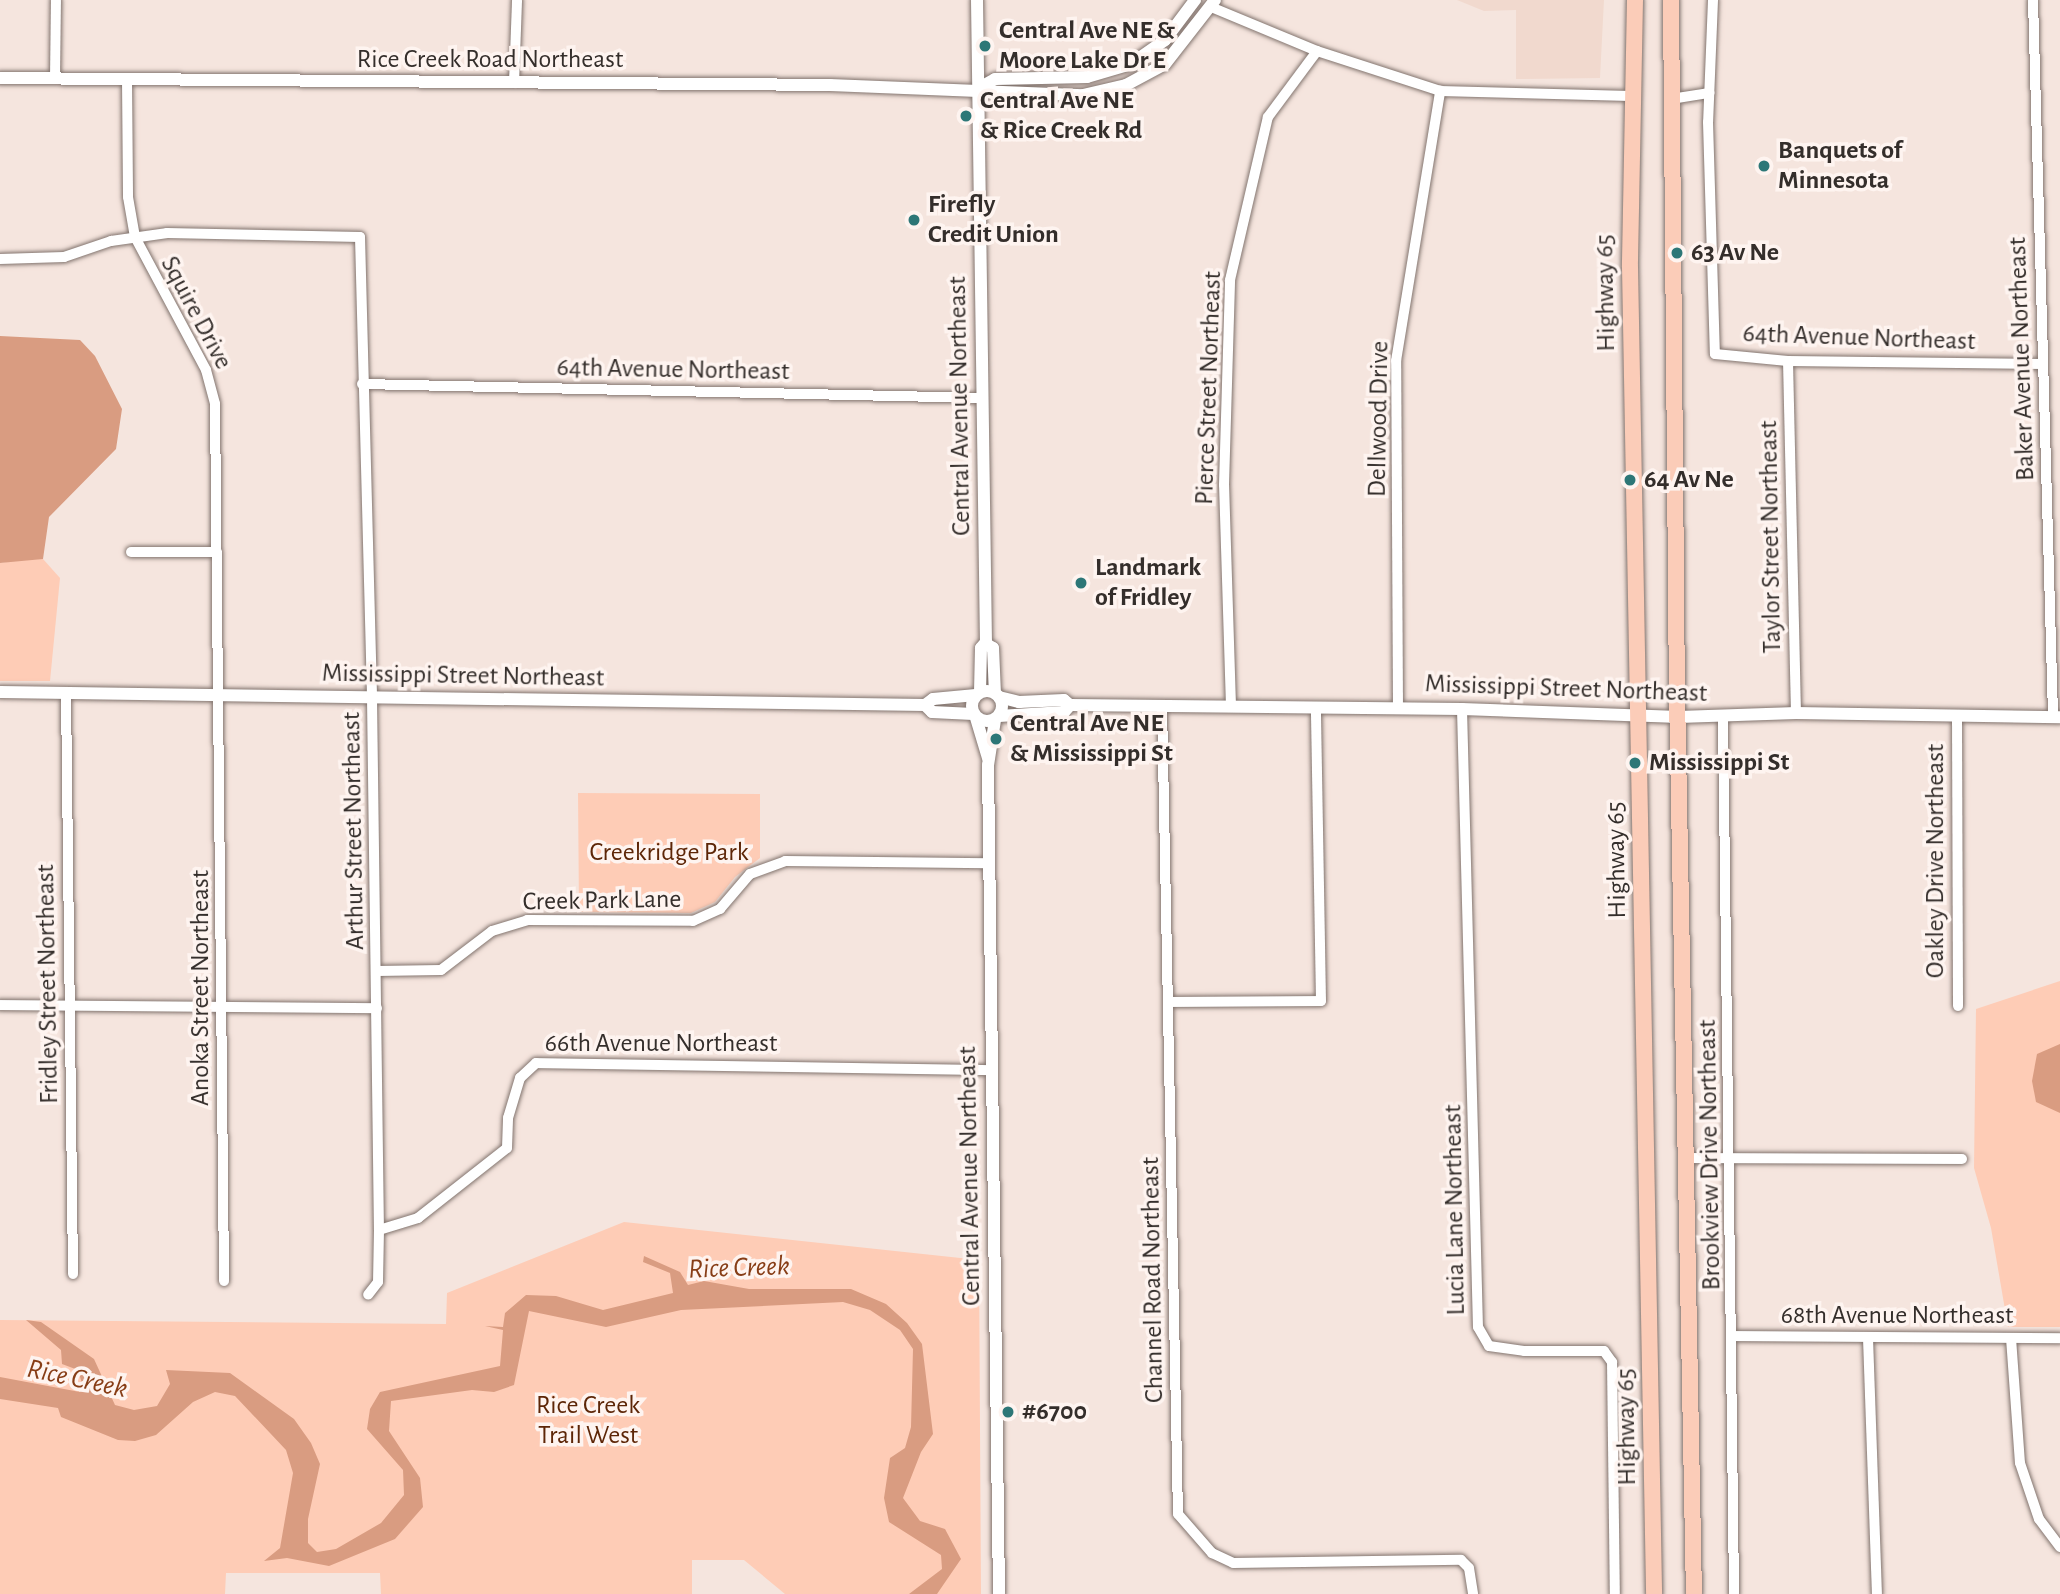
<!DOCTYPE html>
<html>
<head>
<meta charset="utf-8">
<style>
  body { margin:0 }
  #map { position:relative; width:2060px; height:1594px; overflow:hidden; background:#f5e5de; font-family:"Alegreya Sans",sans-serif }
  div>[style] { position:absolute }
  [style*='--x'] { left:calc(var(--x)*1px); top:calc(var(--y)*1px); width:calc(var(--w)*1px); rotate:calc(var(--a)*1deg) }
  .built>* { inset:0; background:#f1d9ce }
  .green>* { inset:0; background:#feccb6 }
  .water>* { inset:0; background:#d99c81 }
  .roads { filter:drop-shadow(0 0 2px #82746e) drop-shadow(0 0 2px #82746e) }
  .minor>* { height:10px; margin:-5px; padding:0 5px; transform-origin:5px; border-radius:5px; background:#fff }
  .tertiary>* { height:12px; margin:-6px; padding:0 6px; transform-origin:6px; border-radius:6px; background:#fff }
  .tertiary>.ring { margin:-6px; padding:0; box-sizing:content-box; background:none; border:12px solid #fff; border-radius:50% }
  .trunk>* { height:16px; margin:-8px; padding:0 8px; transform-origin:8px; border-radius:8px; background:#fbccb8 }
  .dots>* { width:19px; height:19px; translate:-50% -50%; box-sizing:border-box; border:4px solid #fef4f0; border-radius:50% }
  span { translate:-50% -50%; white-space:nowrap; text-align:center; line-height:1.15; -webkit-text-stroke:7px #fef4f0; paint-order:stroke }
  .poi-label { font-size:26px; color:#342e2b; font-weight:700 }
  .left { translate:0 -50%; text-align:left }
  .street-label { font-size:26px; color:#342e2b }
  .park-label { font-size:26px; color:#5d2607 }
  .water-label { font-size:28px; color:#873d16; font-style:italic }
</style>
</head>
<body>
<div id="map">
  <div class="built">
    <div style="clip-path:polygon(1457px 0,1604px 0,1600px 78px,1516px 79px,1516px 10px,1484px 11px)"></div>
  </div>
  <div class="green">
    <div style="clip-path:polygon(32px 558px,43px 559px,60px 578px,50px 681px,0 681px,0 563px)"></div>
    <div style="clip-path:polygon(578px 793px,760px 794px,760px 858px,735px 877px,715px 902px,691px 913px,579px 912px)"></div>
    <div style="clip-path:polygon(2060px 981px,2060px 1327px,2008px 1327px,1991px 1228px,1974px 1168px,1976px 1009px)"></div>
    <div style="clip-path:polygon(624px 1222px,979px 1260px,981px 1594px,785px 1594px,744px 1560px,692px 1560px,692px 1594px,381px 1594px,380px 1573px,226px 1573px,225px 1594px,0 1594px,0 1320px,446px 1324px,447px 1293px)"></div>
  </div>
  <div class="water">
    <div style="clip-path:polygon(0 336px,80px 340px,95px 356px,122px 409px,116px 449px,49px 517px,43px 559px,0 563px)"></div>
    <div style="clip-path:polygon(2060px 1044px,2060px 1113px,2036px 1102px,2032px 1081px,2037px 1054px)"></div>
    <div style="clip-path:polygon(644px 1256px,680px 1272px,688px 1285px,704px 1281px,749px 1289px,851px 1289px,886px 1304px,907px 1323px,922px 1344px,933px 1434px,921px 1452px,903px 1498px,920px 1521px,945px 1529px,961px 1559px,937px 1594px,909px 1594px,942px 1569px,941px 1555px,889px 1522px,884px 1498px,890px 1458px,905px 1448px,911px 1427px,913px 1349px,900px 1330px,870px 1310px,843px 1302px,681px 1310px,606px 1327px,529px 1311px,514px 1385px,494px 1392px,472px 1390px,391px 1401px,389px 1431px,420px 1478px,423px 1507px,395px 1539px,329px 1566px,287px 1558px,264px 1561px,280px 1548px,293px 1473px,286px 1450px,235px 1396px,215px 1392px,193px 1402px,156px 1435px,135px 1441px,118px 1440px,61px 1417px,58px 1408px,0 1399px,0 1377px,80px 1392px,83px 1387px,78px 1370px,62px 1364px,61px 1350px,26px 1320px,41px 1322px,94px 1359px,115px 1405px,134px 1410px,157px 1406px,170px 1384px,166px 1370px,230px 1373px,294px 1419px,311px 1443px,320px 1464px,308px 1519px,308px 1543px,317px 1552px,336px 1549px,381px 1523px,404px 1495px,403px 1470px,367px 1429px,370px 1409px,380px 1392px,500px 1366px,503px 1330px,485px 1326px,503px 1327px,505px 1313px,526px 1295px,556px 1296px,603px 1310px,673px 1293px,670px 1273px,643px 1262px)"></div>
  </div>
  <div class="roads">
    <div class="minor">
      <div style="--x:1713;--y:0;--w:122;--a:92.3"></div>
      <div style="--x:1708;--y:122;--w:232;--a:88.3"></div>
      <div style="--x:1715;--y:354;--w:73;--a:5.5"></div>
      <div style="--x:1788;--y:361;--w:255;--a:0.7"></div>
      <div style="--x:2033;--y:0;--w:717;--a:88.4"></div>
      <div style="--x:1211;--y:7;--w:115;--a:22.5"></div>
      <div style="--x:1317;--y:51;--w:129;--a:18"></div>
      <div style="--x:1440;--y:91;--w:190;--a:1.5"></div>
      <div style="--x:55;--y:79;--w:79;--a:-89.3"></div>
      <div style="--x:127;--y:79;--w:118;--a:89.5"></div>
      <div style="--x:128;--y:197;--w:41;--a:80.1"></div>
      <div style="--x:135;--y:237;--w:151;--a:61.9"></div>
      <div style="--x:206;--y:370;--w:35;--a:75"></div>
      <div style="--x:215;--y:404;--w:877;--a:89.41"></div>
      <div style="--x:514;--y:83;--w:83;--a:-87.9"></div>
      <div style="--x:1671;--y:99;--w:39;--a:-9"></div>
      <div style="--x:0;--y:259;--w:64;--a:-1.8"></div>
      <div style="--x:64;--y:257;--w:50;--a:-18.8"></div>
      <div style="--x:111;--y:241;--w:57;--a:-8.1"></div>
      <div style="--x:167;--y:233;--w:193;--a:1.2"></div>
      <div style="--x:360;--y:237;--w:461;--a:88.5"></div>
      <div style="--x:372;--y:698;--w:532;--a:89.25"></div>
      <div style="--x:379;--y:1230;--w:52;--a:91.1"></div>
      <div style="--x:378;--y:1282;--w:16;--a:128"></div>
      <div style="--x:1788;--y:361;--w:352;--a:88.7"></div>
      <div style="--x:362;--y:384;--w:620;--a:1.29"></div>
      <div style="--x:131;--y:552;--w:86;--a:0"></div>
      <div style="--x:66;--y:693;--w:581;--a:89.31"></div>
      <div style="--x:1162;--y:705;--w:809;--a:88.87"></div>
      <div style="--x:1178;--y:1514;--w:52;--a:48.9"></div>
      <div style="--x:1212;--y:1553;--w:23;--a:25"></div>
      <div style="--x:1233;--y:1563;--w:228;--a:-0.8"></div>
      <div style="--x:1461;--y:1560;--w:11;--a:45"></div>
      <div style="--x:1469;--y:1568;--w:26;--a:81"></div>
      <div style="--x:1231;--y:706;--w:221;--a:-91.8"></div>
      <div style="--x:1224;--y:485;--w:205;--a:-88.3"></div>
      <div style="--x:1230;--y:280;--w:167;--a:-76.9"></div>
      <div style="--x:1268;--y:117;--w:82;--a:-53.4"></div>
      <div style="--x:1398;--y:708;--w:347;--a:-90.3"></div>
      <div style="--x:1396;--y:361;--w:274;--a:-80.7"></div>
      <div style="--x:1462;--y:709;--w:618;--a:88.52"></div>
      <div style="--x:1478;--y:1327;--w:22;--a:60"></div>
      <div style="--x:1489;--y:1346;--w:35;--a:8"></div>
      <div style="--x:1524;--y:1351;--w:80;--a:0"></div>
      <div style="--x:1604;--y:1351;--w:14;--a:54"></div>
      <div style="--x:1612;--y:1362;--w:232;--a:89.3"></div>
      <div style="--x:1723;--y:716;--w:878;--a:89.28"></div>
      <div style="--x:1957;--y:716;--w:290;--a:89.8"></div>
      <div style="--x:377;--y:971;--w:64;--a:-0.9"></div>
      <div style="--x:441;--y:970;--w:64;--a:-37.4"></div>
      <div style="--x:492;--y:931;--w:37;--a:-17"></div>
      <div style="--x:527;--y:920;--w:166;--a:0.3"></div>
      <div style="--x:693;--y:921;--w:30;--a:-24"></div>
      <div style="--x:720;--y:909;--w:46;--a:-49.4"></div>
      <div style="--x:750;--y:874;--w:37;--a:-20"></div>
      <div style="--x:785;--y:861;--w:204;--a:0.6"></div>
      <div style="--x:1171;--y:1002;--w:150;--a:-0.4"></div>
      <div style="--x:1321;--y:1001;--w:294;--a:-91"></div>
      <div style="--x:0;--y:1005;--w:377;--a:0.5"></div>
      <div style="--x:1687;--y:1158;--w:275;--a:0.2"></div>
      <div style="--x:379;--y:1230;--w:41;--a:-17.1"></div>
      <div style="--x:418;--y:1218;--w:113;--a:-38.2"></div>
      <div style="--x:507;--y:1148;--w:30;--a:-88"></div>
      <div style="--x:508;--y:1118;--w:42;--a:-73.3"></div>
      <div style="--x:520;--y:1078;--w:22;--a:-43"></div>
      <div style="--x:536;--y:1063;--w:456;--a:0.9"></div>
      <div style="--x:1733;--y:1336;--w:327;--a:0.4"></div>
      <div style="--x:1868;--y:1338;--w:256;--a:88"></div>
      <div style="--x:2011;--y:1338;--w:125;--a:85.9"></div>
      <div style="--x:2020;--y:1463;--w:59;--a:71.3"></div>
      <div style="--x:2039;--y:1519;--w:35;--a:53"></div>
    </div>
    <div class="tertiary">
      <div style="--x:977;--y:0;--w:642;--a:89.2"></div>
      <div style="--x:986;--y:642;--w:8;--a:130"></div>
      <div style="--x:981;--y:648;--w:44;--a:91.3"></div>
      <div style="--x:0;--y:78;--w:830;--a:0.48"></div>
      <div style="--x:830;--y:85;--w:253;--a:2.3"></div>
      <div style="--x:1083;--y:95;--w:44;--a:-13.1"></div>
      <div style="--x:1126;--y:85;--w:44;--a:-28.3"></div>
      <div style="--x:1165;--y:64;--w:81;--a:-52"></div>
      <div style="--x:979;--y:88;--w:18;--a:-29"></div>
      <div style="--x:995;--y:79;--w:92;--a:-1.2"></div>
      <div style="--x:1087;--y:77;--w:46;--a:-16.5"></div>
      <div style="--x:1131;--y:64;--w:42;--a:-35.2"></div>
      <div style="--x:1165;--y:40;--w:50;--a:-53.1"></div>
      <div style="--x:986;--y:644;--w:8;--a:30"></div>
      <div style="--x:993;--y:648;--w:45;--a:87.5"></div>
      <div class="ring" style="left:972px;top:691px;width:18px;height:18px"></div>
      <div style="--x:0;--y:692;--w:925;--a:0.81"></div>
      <div style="--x:925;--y:705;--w:10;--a:-37"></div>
      <div style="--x:933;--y:699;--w:43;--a:-5.3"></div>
      <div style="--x:999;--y:697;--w:21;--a:14"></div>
      <div style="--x:1019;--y:702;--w:45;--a:-2.5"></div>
      <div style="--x:1064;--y:700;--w:8;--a:40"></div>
      <div style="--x:1070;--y:705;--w:392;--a:0.6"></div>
      <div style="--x:1462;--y:709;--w:217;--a:2.1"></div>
      <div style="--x:1679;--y:717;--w:117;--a:-2"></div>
      <div style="--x:1796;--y:713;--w:264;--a:0.9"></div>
      <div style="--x:925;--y:705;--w:10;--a:45"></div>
      <div style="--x:932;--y:712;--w:41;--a:2.8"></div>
      <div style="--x:999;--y:716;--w:65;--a:-3.5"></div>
      <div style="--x:1064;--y:712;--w:9;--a:-49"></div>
      <div style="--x:976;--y:718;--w:42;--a:73.3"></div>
      <div style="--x:995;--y:720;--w:46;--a:98.8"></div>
      <div style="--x:988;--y:765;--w:829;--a:89.24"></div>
    </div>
    <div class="trunk">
      <div style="--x:1635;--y:0;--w:267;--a:91.1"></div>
      <div style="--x:1630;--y:267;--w:1327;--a:88.96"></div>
      <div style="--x:1671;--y:0;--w:695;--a:89.51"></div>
      <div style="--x:1677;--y:695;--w:899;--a:88.92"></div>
    </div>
  </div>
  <div class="dots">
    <div style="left:985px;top:46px;background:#2d7777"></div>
    <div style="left:966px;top:116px;background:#2d7777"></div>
    <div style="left:1764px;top:166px;background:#2d7777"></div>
    <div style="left:914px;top:220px;background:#2d7777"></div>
    <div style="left:1677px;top:253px;background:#2d7777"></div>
    <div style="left:1630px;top:480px;background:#2d7777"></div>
    <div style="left:1081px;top:583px;background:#2d7777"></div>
    <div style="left:996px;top:739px;background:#2d7777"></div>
    <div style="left:1635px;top:763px;background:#2d7777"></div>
    <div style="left:1008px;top:1412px;background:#2d7777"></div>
  </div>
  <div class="poi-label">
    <span class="left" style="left:999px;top:46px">Central Ave NE &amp;<br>Moore Lake Dr E</span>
    <span class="left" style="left:980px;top:116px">Central Ave NE<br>&amp; Rice Creek Rd</span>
    <span class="left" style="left:1778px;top:166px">Banquets of<br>Minnesota</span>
    <span class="left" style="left:928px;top:220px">Firefly<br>Credit Union</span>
    <span class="left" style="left:1691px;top:253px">63 Av Ne</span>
    <span class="left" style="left:1644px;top:480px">64 Av Ne</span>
    <span class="left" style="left:1095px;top:583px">Landmark<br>of Fridley</span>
    <span class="left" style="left:1010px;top:739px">Central Ave NE<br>&amp; Mississippi St</span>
    <span class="left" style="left:1649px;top:763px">Mississippi St</span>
    <span class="left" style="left:1022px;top:1412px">#6700</span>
  </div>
  <div class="street-label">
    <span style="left:490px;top:60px">Rice Creek Road Northeast</span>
    <span style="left:1606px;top:293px;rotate:-91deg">Highway 65</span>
    <span style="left:196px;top:313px;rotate:62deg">Squire Drive</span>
    <span style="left:1859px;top:338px;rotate:2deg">64th Avenue Northeast</span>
    <span style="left:2022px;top:359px;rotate:-92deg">Baker Avenue Northeast</span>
    <span style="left:673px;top:370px;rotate:1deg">64th Avenue Northeast</span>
    <span style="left:1209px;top:388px;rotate:-88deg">Pierce Street Northeast</span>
    <span style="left:960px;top:406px;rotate:-91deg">Central Avenue Northeast</span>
    <span style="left:1379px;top:419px;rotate:-89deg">Dellwood Drive</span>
    <span style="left:1771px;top:537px;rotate:-91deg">Taylor Street Northeast</span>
    <span style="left:463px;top:676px;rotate:1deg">Mississippi Street Northeast</span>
    <span style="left:1566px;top:689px;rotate:2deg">Mississippi Street Northeast</span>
    <span style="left:354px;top:831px;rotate:-91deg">Arthur Street Northeast</span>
    <span style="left:1617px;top:860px;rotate:-91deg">Highway 65</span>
    <span style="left:1936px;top:861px;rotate:-90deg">Oakley Drive Northeast</span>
    <span style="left:602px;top:901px;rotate:-1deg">Creek Park Lane</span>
    <span style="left:48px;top:984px;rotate:-91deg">Fridley Street Northeast</span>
    <span style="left:201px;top:988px;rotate:-90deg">Anoka Street Northeast</span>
    <span style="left:661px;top:1044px">66th Avenue Northeast</span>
    <span style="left:1710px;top:1155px;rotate:-91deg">Brookview Drive Northeast</span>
    <span style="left:970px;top:1176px;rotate:-91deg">Central Avenue Northeast</span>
    <span style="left:1455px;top:1210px;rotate:-91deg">Lucia Lane Northeast</span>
    <span style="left:1153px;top:1280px;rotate:-91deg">Channel Road Northeast</span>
    <span style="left:1897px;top:1316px">68th Avenue Northeast</span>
    <span style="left:1627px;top:1427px;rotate:-91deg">Highway 65</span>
  </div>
  <div class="park-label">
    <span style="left:669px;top:853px">Creekridge Park</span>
    <span style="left:588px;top:1421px">Rice Creek<br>Trail West</span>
  </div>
  <div class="water-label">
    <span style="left:739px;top:1268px;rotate:-2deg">Rice Creek</span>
    <span style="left:77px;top:1379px;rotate:12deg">Rice Creek</span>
  </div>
</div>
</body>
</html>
